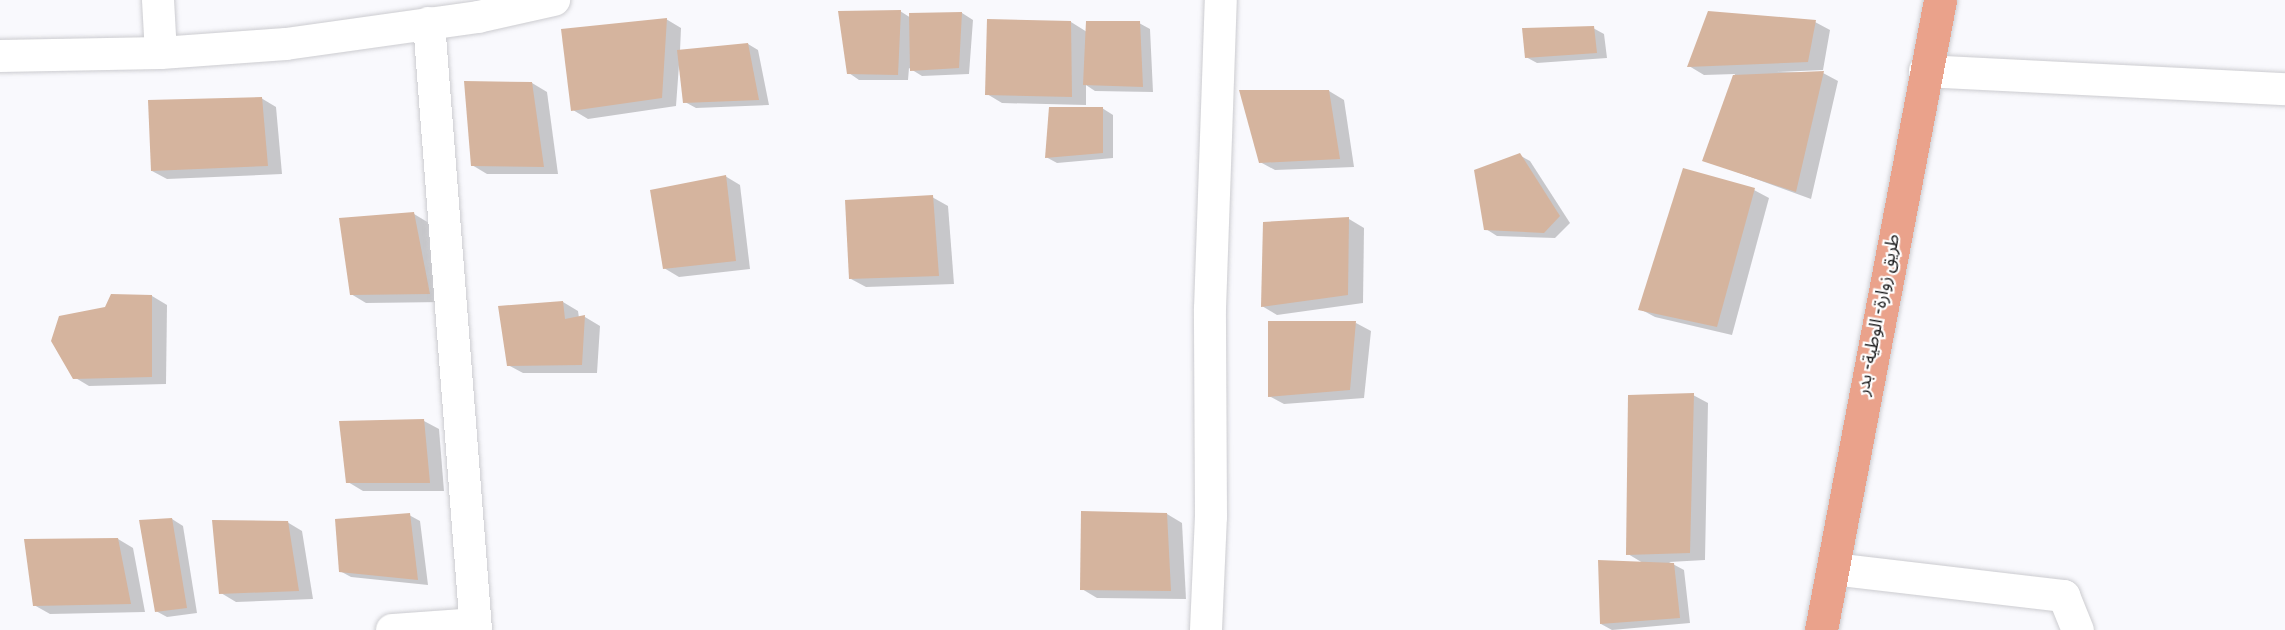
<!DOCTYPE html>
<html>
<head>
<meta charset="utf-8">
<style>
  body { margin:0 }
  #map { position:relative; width:2285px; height:630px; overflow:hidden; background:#f9f9fd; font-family:Overpass,"Noto Sans Arabic",sans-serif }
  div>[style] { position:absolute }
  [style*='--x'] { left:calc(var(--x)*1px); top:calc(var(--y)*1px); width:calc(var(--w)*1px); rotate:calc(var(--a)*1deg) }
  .shadow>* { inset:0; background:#0003 }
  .building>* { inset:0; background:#d5b49e }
  .roads { filter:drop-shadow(0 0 2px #ccccd0) drop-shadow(0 0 2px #ccccd0) }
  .minor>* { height:32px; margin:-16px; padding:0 16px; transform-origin:16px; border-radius:16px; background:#fff }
  .trunk>* { height:33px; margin:-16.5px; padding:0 16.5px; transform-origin:16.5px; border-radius:16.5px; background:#eaa28b }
  span { translate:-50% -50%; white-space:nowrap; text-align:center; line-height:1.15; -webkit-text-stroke:4.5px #fff; paint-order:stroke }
  .street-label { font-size:18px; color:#19191a }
</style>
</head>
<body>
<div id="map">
  <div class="shadow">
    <div style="clip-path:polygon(900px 11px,911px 18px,911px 14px,962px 13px,973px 20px,969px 74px,922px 76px,909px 68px,908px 80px,859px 80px,849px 73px)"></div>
    <div style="clip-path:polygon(666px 19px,681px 28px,680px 51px,748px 44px,758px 50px,769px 105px,696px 108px,685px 102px,679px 65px,676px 106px,588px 119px,573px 110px)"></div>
    <div style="clip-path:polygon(1071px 22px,1087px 32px,1139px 23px,1150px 29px,1153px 92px,1095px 91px,1086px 85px,1086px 105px,1002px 103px,987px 94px)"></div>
    <div style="clip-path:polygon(1815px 22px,1830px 30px,1823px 70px,1777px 72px,1823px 73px,1838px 81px,1811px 199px,1704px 160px,1735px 74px,1704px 75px,1689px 66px)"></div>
    <div style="clip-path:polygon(1593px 28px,1604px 34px,1607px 58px,1537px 63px,1526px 57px)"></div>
    <div style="clip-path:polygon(532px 83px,547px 92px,558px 174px,487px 174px,472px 165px)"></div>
    <div style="clip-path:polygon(1329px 91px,1344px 100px,1354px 167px,1275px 170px,1260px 162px)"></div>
    <div style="clip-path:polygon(261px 98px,276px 107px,282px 174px,167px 179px,152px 171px)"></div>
    <div style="clip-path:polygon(1102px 108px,1113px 115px,1113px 158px,1057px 163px,1046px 157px)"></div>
    <div style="clip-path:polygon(1519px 155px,1530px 161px,1570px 223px,1555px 238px,1497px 236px,1486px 229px)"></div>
    <div style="clip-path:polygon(725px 176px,740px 185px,750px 269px,679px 277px,664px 268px)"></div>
    <div style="clip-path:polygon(1754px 190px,1769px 198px,1732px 335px,1655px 317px,1640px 309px)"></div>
    <div style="clip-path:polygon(932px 197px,948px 206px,954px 284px,866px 287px,851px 279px)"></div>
    <div style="clip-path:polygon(414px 214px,429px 223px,444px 302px,366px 303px,351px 294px)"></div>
    <div style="clip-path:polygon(1349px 219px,1364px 228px,1363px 303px,1277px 315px,1262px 306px)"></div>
    <div style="clip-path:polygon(152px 296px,167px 305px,166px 384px,89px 386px,74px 377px)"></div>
    <div style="clip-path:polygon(563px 302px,578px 311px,579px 318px,585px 317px,600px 326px,597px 373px,523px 373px,508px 365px)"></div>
    <div style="clip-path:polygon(1356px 323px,1371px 331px,1364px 398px,1284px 404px,1269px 396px)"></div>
    <div style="clip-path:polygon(1693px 395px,1708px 403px,1705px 560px,1669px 562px,1684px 570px,1690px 623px,1612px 630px,1601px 624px,1643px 563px,1628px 554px)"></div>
    <div style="clip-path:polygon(424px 421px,439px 429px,444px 491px,363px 491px,348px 482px)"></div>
    <div style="clip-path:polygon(1167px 514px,1182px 523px,1186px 599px,1097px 598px,1082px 589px)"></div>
    <div style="clip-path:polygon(409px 515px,420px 521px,428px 585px,351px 577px,340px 571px)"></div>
    <div style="clip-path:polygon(172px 519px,183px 526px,197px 613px,167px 617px,156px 611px)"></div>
    <div style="clip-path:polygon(287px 522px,302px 531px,313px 599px,236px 602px,221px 593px)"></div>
    <div style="clip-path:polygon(118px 539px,133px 548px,145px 612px,50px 614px,34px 605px)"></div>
  </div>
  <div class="building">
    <div style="clip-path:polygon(901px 10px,898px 75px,847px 74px,838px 11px)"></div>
    <div style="clip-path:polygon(1708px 11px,1816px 20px,1808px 62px,1687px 67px)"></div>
    <div style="clip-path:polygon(962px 12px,959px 68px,910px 71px,909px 13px)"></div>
    <div style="clip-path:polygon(667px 18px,662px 98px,571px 111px,561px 29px)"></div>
    <div style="clip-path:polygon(987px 19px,1071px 21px,1072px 97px,985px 95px)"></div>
    <div style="clip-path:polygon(1086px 21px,1140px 21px,1143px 87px,1083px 85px)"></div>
    <div style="clip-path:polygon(1594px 26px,1597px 53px,1525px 58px,1522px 28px)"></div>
    <div style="clip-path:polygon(748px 43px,759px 100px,683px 103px,677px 50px)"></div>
    <div style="clip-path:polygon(1824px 71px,1796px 192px,1702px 161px,1733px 75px)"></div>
    <div style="clip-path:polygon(464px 81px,532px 82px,544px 167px,471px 166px)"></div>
    <div style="clip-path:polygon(1239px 90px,1329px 90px,1340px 159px,1259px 163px)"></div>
    <div style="clip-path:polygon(262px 97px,268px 166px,151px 171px,148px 100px)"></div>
    <div style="clip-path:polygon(1049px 107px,1103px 107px,1103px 153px,1045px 158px)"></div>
    <div style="clip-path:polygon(1520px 153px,1560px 216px,1544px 233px,1484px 230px,1474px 170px)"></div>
    <div style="clip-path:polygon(1683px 168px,1755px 188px,1717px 327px,1638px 310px)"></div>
    <div style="clip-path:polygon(726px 175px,736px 261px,663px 269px,650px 190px)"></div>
    <div style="clip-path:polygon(933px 195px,939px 276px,849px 279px,845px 200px)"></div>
    <div style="clip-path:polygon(414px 212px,430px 294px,350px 295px,339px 218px)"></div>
    <div style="clip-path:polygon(1349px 217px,1348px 295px,1261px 307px,1263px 222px)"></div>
    <div style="clip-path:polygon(111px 294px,152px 295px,152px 377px,73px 379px,51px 341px,59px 316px,105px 307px)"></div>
    <div style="clip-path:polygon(563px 301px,565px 319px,585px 315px,582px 365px,507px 366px,498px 306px)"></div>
    <div style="clip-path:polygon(1268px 321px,1356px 321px,1350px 390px,1268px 397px)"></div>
    <div style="clip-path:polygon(1694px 393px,1690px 553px,1626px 555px,1628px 395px)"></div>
    <div style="clip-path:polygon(424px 419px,430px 483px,346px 483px,339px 421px)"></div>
    <div style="clip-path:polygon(1081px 511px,1167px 513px,1171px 591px,1080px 590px)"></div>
    <div style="clip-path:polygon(410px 513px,418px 580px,339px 572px,335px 519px)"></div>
    <div style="clip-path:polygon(172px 518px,187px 608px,155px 612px,139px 520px)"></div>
    <div style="clip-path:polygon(212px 520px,288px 521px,299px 591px,219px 594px)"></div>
    <div style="clip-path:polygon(118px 538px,131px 604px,33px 606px,24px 539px)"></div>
    <div style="clip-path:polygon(1598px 560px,1674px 563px,1680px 618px,1600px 624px)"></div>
  </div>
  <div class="roads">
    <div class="minor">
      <div style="--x:158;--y:0;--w:53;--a:86.8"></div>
      <div style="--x:429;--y:23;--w:609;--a:85.57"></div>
      <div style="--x:0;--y:56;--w:161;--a:-1.1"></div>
      <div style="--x:161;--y:53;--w:125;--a:-4.1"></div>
      <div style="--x:286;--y:44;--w:194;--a:-8"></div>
      <div style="--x:478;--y:17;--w:78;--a:-12.6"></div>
      <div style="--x:1925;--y:71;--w:360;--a:2.9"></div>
      <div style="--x:1833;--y:569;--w:233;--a:6.7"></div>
      <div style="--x:2064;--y:596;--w:37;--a:68"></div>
      <div style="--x:392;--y:630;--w:83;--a:-4.1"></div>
      <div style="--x:1206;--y:630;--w:113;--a:-87.5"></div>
      <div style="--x:1211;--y:517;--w:208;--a:-90.3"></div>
      <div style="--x:1210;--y:309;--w:309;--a:-88"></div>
    </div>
    <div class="trunk">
      <div style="--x:1821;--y:630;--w:641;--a:-79.3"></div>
    </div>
  </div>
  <div class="street-label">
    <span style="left:1880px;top:315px;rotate:-79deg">طريق زوارة- الوطية- بدر</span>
  </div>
</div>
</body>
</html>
